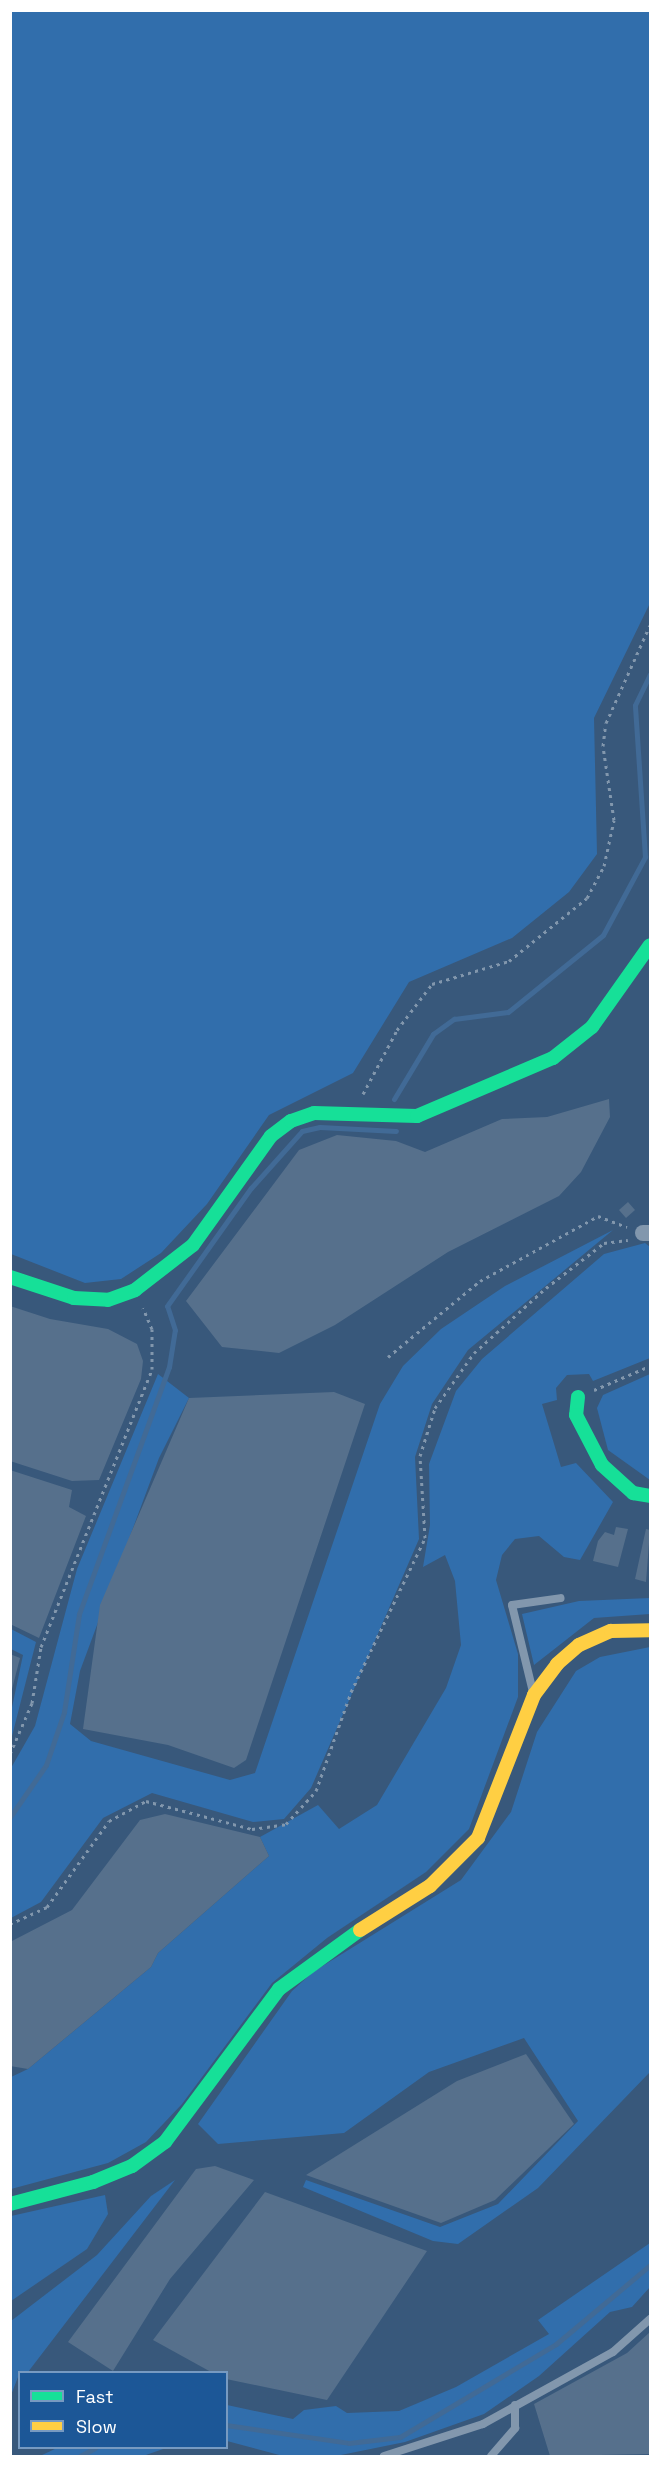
<!DOCTYPE html>
<html>
<head>
<meta charset="utf-8">
<style>
  body { margin:0 }
  #map { position:relative; width:661px; height:2467px; overflow:hidden; background:#38587b; font-family:"Space Grotesk",sans-serif }
  div>[style] { position:absolute }
  [style*='--x'] { left:calc(var(--x)*1px); top:calc(var(--y)*1px); width:calc(var(--w)*1px); rotate:calc(var(--a)*1deg) }
  .green>* { inset:0; background:#316eac }
  .stream>* { height:5px; margin:-2.5px; padding:0 2.5px; transform-origin:2.5px; border-radius:2.5px; background:#416a96 }
  .building>* { inset:0; background:#56708c }
  .path>* { height:3px; margin-top:-1.5px; transform-origin:0; background:repeating-linear-gradient(90deg,#8297ad 0 3px,transparent 0 7.5px) }
  .lane>* { height:8px; margin:-4px; padding:0 4px; transform-origin:4px; border-radius:4px; background:#8297ad }
  .street>* { height:16px; margin:-8px; padding:0 8px; transform-origin:8px; border-radius:8px; background:#8297ad }
  .fast>* { height:14px; margin:-7px; padding:0 7px; transform-origin:7px; border-radius:7px; background:#16e098 }
  .slow>* { height:14px; margin:-7px; padding:0 7px; transform-origin:7px; border-radius:7px; background:#ffcf43 }
  span { translate:-50% -50%; white-space:nowrap; text-align:center; line-height:1.15; -webkit-text-stroke:6px #1c5797; paint-order:stroke }
  .frame { position:absolute; inset:0; border:12px solid #fff; pointer-events:none }
  .legend { position:absolute; left:18px; top:2371px; width:210px; height:78px; box-sizing:border-box; background:#1c5797; border:2px solid #779ac1; margin:0; padding:8px 10px; list-style:none; font-size:18px; color:#fff }
  .legend li { display:flex; align-items:center; gap:12px; height:30px }
  .legend b { width:30px; border:2px solid #779ac1 }
</style>
</head>
<body>
<div id="map">
  <div class="green">
    <div style="clip-path:polygon(11px 11px,650px 11px,650px 603px,594px 718px,597px 854px,569px 892px,512px 938px,409px 982px,353px 1073px,269px 1115px,207px 1204px,161px 1253px,121px 1279px,85px 1283px,11px 1254px)"></div>
    <div style="clip-path:polygon(613px 1230px,468px 1350px,432px 1404px,415px 1457px,419px 1539px,311px 1788px,284px 1819px,253px 1822px,152px 1793px,103px 1818px,41px 1902px,11px 1918px,11px 1768px,35px 1726px,77px 1569px,158px 1374px,189px 1398px,159px 1458px,80px 1671px,70px 1724px,91px 1741px,230px 1780px,255px 1773px,380px 1404px,403px 1366px,441px 1329px,505px 1286px)"></div>
    <div style="clip-path:polygon(645px 1243px,650px 1247px,650px 1358px,593px 1381px,589px 1374px,567px 1375px,556px 1388px,557px 1400px,542px 1404px,561px 1467px,576px 1463px,613px 1502px,580px 1560px,564px 1557px,539px 1536px,515px 1539px,502px 1555px,496px 1580px,518px 1654px,518px 1697px,469px 1829px,426px 1872px,327px 1938px,272px 1983px,182px 2104px,146px 2142px,108px 2163px,11px 2189px,11px 2077px,28px 2069px,151px 1967px,158px 1953px,269px 1856px,260px 1837px,318px 1805px,339px 1829px,377px 1805px,446px 1688px,461px 1645px,455px 1581px,445px 1555px,423px 1567px,430px 1525px,429px 1464px,456px 1391px,482px 1359px,604px 1254px)"></div>
    <div style="clip-path:polygon(650px 1374px,650px 1480px,608px 1450px,597px 1408px,603px 1395px)"></div>
    <div style="clip-path:polygon(650px 1598px,650px 1614px,594px 1618px,534px 1665px,522px 1614px,579px 1601px)"></div>
    <div style="clip-path:polygon(11px 1629px,36px 1642px,11px 1740px,11px 1712px,23px 1655px,11px 1649px)"></div>
    <div style="clip-path:polygon(650px 1647px,650px 2072px,538px 2188px,458px 2244px,433px 2241px,303px 2187px,306px 2180px,440px 2227px,498px 2204px,578px 2121px,524px 2038px,429px 2072px,344px 2133px,218px 2144px,198px 2124px,292px 1991px,313px 1972px,461px 1880px,511px 1812px,537px 1732px,576px 1671px,600px 1657px)"></div>
    <div style="clip-path:polygon(175px 2180px,28px 2372px,20px 2372px,11px 2395px,11px 2321px,97px 2255px,151px 2196px)"></div>
    <div style="clip-path:polygon(105px 2195px,108px 2214px,87px 2249px,11px 2301px,11px 2216px)"></div>
    <div style="clip-path:polygon(650px 2243px,650px 2287px,632px 2307px,610px 2312px,539px 2376px,484px 2414px,405px 2442px,336px 2456px,283px 2456px,227px 2441px,227px 2405px,293px 2419px,304px 2410px,336px 2406px,347px 2413px,399px 2411px,456px 2387px,549px 2334px,538px 2320px)"></div>
    <div style="clip-path:polygon(57px 2448px,166px 2448px,143px 2456px,40px 2456px)"></div>
  </div>
  <div class="stream">
    <div style="--x:394;--y:1099;--w:76;--a:-59"></div>
    <div style="--x:433;--y:1034;--w:26;--a:-36"></div>
    <div style="--x:454;--y:1019;--w:54;--a:-7.4"></div>
    <div style="--x:508;--y:1012;--w:122;--a:-39"></div>
    <div style="--x:603;--y:935;--w:89;--a:-61.7"></div>
    <div style="--x:645;--y:857;--w:152;--a:-93.8"></div>
    <div style="--x:635;--y:705;--w:34;--a:-64"></div>
    <div style="--x:10;--y:1817;--w:63;--a:-55.3"></div>
    <div style="--x:46;--y:1765;--w:56;--a:-71.2"></div>
    <div style="--x:64;--y:1712;--w:99;--a:-81.3"></div>
    <div style="--x:79;--y:1614;--w:263;--a:-70"></div>
    <div style="--x:169;--y:1367;--w:37;--a:-81"></div>
    <div style="--x:175;--y:1330;--w:25;--a:-108"></div>
    <div style="--x:167;--y:1306;--w:145;--a:-54.6"></div>
    <div style="--x:251;--y:1188;--w:76;--a:-48.2"></div>
    <div style="--x:302;--y:1131;--w:18;--a:-13"></div>
    <div style="--x:320;--y:1127;--w:76;--a:3"></div>
    <div style="--x:226;--y:2425;--w:124;--a:8.3"></div>
    <div style="--x:349;--y:2443;--w:51;--a:-6.7"></div>
    <div style="--x:400;--y:2437;--w:182;--a:-30.8"></div>
    <div style="--x:556;--y:2344;--w:123;--a:-40"></div>
    <div style="--x:80;--y:2456;--w:17;--a:-28"></div>
  </div>
  <div class="building">
    <div style="clip-path:polygon(609px 1099px,610px 1117px,581px 1172px,559px 1196px,448px 1252px,335px 1325px,279px 1353px,222px 1347px,186px 1301px,299px 1150px,337px 1135px,396px 1141px,425px 1152px,502px 1119px,547px 1117px)"></div>
    <div style="clip-path:polygon(628px 1202px,635px 1210px,626px 1218px,619px 1210px)"></div>
    <div style="clip-path:polygon(10px 1306px,50px 1319px,108px 1329px,137px 1344px,143px 1361px,141px 1379px,99px 1480px,72px 1481px,10px 1461px)"></div>
    <div style="clip-path:polygon(334px 1392px,365px 1404px,246px 1760px,234px 1768px,168px 1745px,83px 1729px,100px 1605px,189px 1398px)"></div>
    <div style="clip-path:polygon(10px 1470px,72px 1490px,69px 1507px,86px 1516px,39px 1638px,10px 1624px)"></div>
    <div style="clip-path:polygon(616px 1527px,628px 1529px,618px 1567px,593px 1561px,598px 1541px,605px 1532px,614px 1535px)"></div>
    <div style="clip-path:polygon(646px 1529px,650px 1530px,646px 1582px,635px 1579px)"></div>
    <div style="clip-path:polygon(10px 1654px,20px 1658px,11px 1693px,10px 1693px)"></div>
    <div style="clip-path:polygon(165px 1814px,260px 1837px,269px 1856px,158px 1953px,151px 1967px,28px 2069px,10px 2066px,10px 1942px,72px 1910px,140px 1820px)"></div>
    <div style="clip-path:polygon(526px 2054px,574px 2124px,495px 2200px,441px 2223px,306px 2175px,457px 2081px)"></div>
    <div style="clip-path:polygon(215px 2166px,254px 2180px,170px 2279px,113px 2371px,68px 2342px,196px 2169px)"></div>
    <div style="clip-path:polygon(265px 2192px,427px 2251px,327px 2400px,226px 2379px,226px 2372px,211px 2372px,153px 2340px)"></div>
    <div style="clip-path:polygon(650px 2332px,650px 2454px,550px 2456px,534px 2404px,627px 2353px)"></div>
  </div>
  <div class="path">
    <div style="--x:363;--y:1094;--w:72;--a:-62"></div>
    <div style="--x:397;--y:1030;--w:58;--a:-52.7"></div>
    <div style="--x:432;--y:984;--w:80;--a:-16.6"></div>
    <div style="--x:509;--y:961;--w:100;--a:-38.9"></div>
    <div style="--x:587;--y:898;--w:36;--a:-62"></div>
    <div style="--x:604;--y:866;--w:47;--a:-77.7"></div>
    <div style="--x:614;--y:820;--w:75;--a:-98.5"></div>
    <div style="--x:603;--y:746;--w:23;--a:-83"></div>
    <div style="--x:606;--y:723;--w:107;--a:-65.8"></div>
    <div style="--x:388;--y:1357;--w:119;--a:-39.6"></div>
    <div style="--x:480;--y:1281;--w:135;--a:-28.8"></div>
    <div style="--x:598;--y:1216;--w:31;--a:21"></div>
    <div style="--x:594;--y:1390;--w:61;--a:-23.2"></div>
    <div style="--x:10;--y:1754;--w:56;--a:-66.7"></div>
    <div style="--x:32;--y:1703;--w:57;--a:-80.9"></div>
    <div style="--x:41;--y:1647;--w:299;--a:-68.2"></div>
    <div style="--x:152;--y:1369;--w:40;--a:-90"></div>
    <div style="--x:152;--y:1329;--w:23;--a:-113"></div>
    <div style="--x:10;--y:1924;--w:41;--a:-24.7"></div>
    <div style="--x:47;--y:1907;--w:106;--a:-54.2"></div>
    <div style="--x:109;--y:1821;--w:42;--a:-28.4"></div>
    <div style="--x:146;--y:1801;--w:110;--a:14.8"></div>
    <div style="--x:252;--y:1829;--w:34;--a:-8"></div>
    <div style="--x:286;--y:1824;--w:45;--a:-47.7"></div>
    <div style="--x:316;--y:1791;--w:105;--a:-70.5"></div>
    <div style="--x:351;--y:1692;--w:171;--a:-64.3"></div>
    <div style="--x:425;--y:1538;--w:82;--a:-93.5"></div>
    <div style="--x:420;--y:1456;--w:50;--a:-72.6"></div>
    <div style="--x:435;--y:1408;--w:67;--a:-54.7"></div>
    <div style="--x:474;--y:1353;--w:97;--a:-42.1"></div>
    <div style="--x:546;--y:1288;--w:73;--a:-37.8"></div>
    <div style="--x:604;--y:1243;--w:24;--a:-7"></div>
  </div>
  <div class="lane">
    <div style="--x:533;--y:1692;--w:89;--a:-103.6"></div>
    <div style="--x:512;--y:1605;--w:49;--a:-8.1"></div>
    <div style="--x:384;--y:2456;--w:104;--a:-17.9"></div>
    <div style="--x:483;--y:2424;--w:149;--a:-29"></div>
    <div style="--x:613;--y:2352;--w:50;--a:-41.7"></div>
    <div style="--x:491;--y:2456;--w:37;--a:-49"></div>
    <div style="--x:515;--y:2428;--w:23;--a:-90"></div>
  </div>
  <div class="street">
    <div style="--x:643;--y:1233;--w:7;--a:0"></div>
  </div>
  <div class="fast">
    <div style="--x:10;--y:1277;--w:67;--a:18.2"></div>
    <div style="--x:74;--y:1298;--w:34;--a:3"></div>
    <div style="--x:108;--y:1300;--w:29;--a:-20"></div>
    <div style="--x:135;--y:1290;--w:73;--a:-37.8"></div>
    <div style="--x:193;--y:1245;--w:134;--a:-54.4"></div>
    <div style="--x:271;--y:1136;--w:25;--a:-37"></div>
    <div style="--x:291;--y:1121;--w:24;--a:-19"></div>
    <div style="--x:314;--y:1113;--w:103;--a:1.7"></div>
    <div style="--x:417;--y:1116;--w:148;--a:-23.1"></div>
    <div style="--x:553;--y:1058;--w:50;--a:-38.5"></div>
    <div style="--x:592;--y:1027;--w:100;--a:-54.7"></div>
    <div style="--x:578;--y:1397;--w:18;--a:96"></div>
    <div style="--x:576;--y:1415;--w:56;--a:62.5"></div>
    <div style="--x:602;--y:1465;--w:42;--a:42.1"></div>
    <div style="--x:633;--y:1493;--w:17;--a:10"></div>
    <div style="--x:10;--y:2204;--w:86;--a:-14.8"></div>
    <div style="--x:93;--y:2182;--w:42;--a:-22.3"></div>
    <div style="--x:132;--y:2166;--w:41;--a:-36"></div>
    <div style="--x:165;--y:2142;--w:191;--a:-53.3"></div>
    <div style="--x:279;--y:1989;--w:100;--a:-36.1"></div>
  </div>
  <div class="slow">
    <div style="--x:360;--y:1930;--w:83;--a:-32.2"></div>
    <div style="--x:430;--y:1886;--w:68;--a:-45"></div>
    <div style="--x:478;--y:1838;--w:154;--a:-68.6"></div>
    <div style="--x:534;--y:1695;--w:39;--a:-53"></div>
    <div style="--x:557;--y:1664;--w:29;--a:-41"></div>
    <div style="--x:579;--y:1645;--w:35;--a:-24"></div>
    <div style="--x:611;--y:1631;--w:39;--a:-1"></div>
  </div>
  <div class="frame"></div>
  <ul class="legend">
  <li><b style="height:8px;background:#16e098"></b>Fast</li>
  <li><b style="height:8px;background:#ffcf43"></b>Slow</li>
  </ul>
</div>
</body>
</html>
